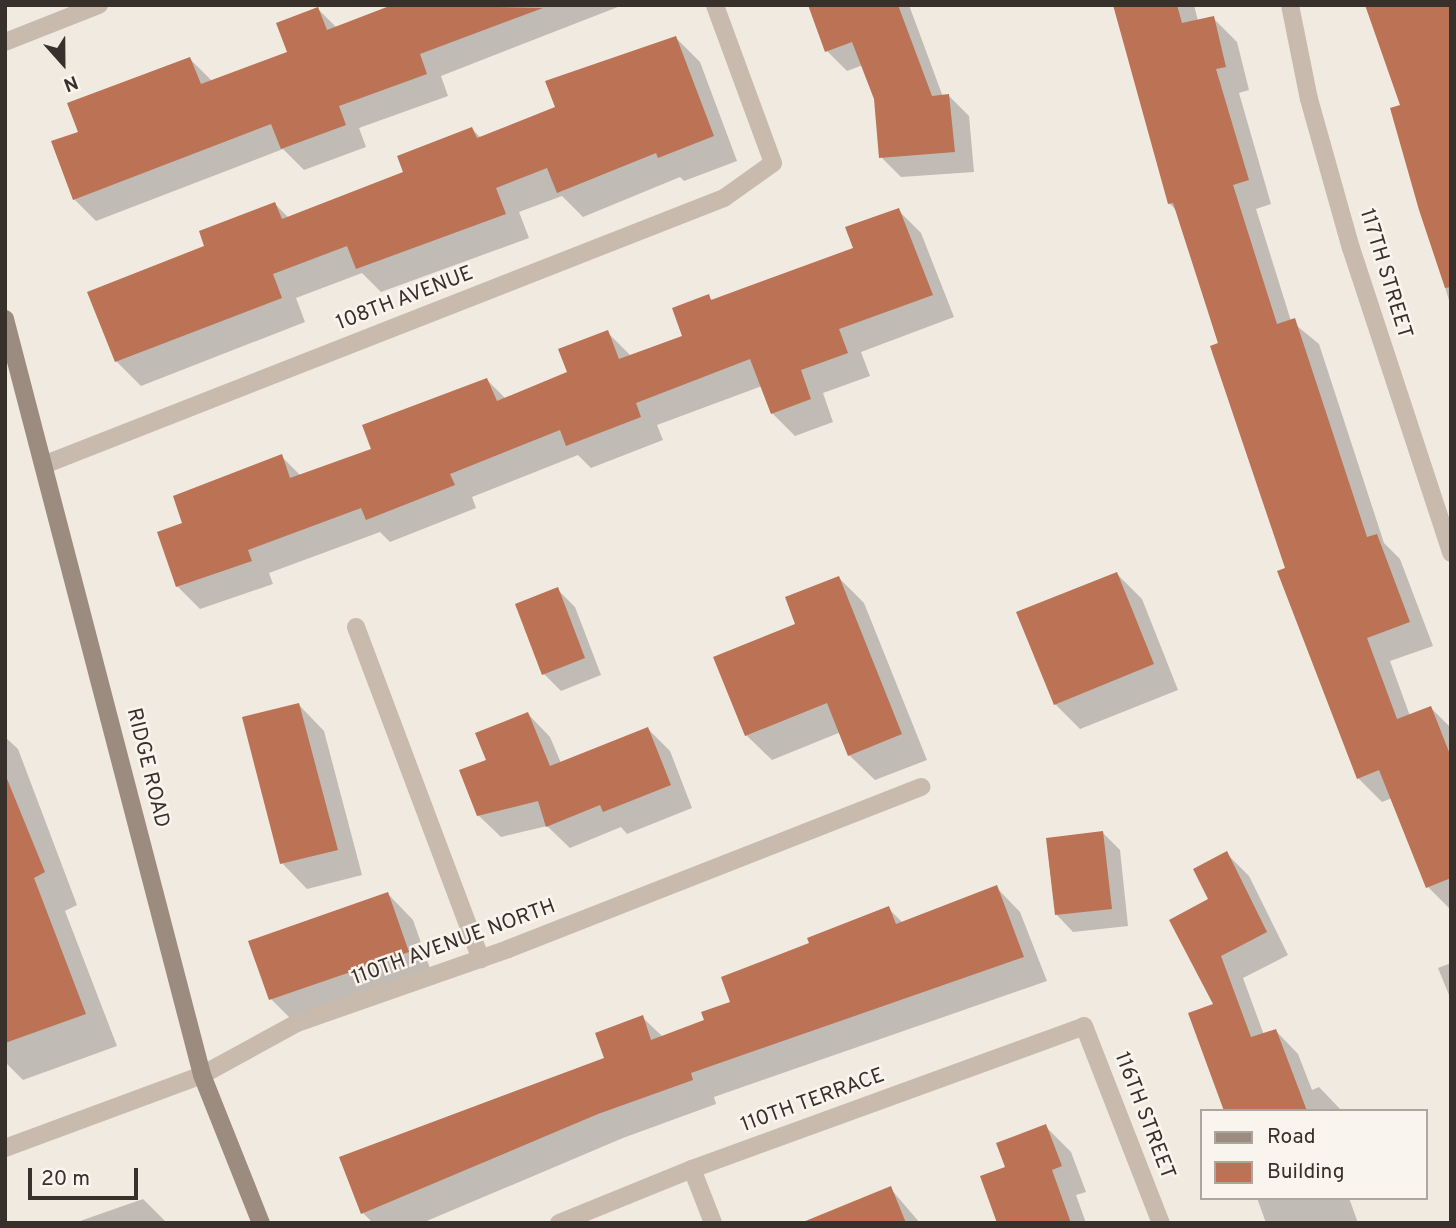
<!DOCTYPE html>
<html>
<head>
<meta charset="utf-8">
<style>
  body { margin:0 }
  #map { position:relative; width:1456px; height:1228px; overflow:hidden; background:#f1eae1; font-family:Overpass,sans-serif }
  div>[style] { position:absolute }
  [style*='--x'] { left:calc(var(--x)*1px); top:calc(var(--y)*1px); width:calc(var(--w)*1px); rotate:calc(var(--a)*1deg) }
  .shadow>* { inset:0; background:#0003 }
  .building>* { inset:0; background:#bb7255 }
  .lane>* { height:18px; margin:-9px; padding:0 9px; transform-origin:9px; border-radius:9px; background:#c8bbad }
  .street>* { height:18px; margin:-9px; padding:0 9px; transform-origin:9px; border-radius:9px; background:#c8bbad }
  .secondary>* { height:18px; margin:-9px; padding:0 9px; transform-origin:9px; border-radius:9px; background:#9c8b7f }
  span { translate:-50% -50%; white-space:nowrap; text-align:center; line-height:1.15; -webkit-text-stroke:5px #f9f4ed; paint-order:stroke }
  .street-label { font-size:21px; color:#38302b }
  .frame { position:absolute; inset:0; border:7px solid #38302b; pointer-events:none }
  .legend { position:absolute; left:1200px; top:1109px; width:228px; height:91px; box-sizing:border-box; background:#f9f4ed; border:2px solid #aca69f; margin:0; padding:9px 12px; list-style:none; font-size:21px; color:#38302b }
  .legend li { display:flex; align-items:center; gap:14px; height:35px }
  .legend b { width:35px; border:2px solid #aca69f }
  .north { position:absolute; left:28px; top:28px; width:70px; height:70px; -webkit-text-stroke:5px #f9f4ed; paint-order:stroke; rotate:159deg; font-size:19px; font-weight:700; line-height:28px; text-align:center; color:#38302b }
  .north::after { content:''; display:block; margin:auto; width:24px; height:32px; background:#38302b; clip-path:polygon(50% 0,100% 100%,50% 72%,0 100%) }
  .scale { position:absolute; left:28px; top:1168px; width:110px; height:32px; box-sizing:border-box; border:4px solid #38302b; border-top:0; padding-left:9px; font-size:21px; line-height:24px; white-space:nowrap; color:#38302b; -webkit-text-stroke:5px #f9f4ed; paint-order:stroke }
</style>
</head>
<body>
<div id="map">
  <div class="shadow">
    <div style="clip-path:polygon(396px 5px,623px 5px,441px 76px,448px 96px,359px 128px,366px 147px,304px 170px,283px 149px,96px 221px,74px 199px,80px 133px,190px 59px,212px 81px,289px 53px,318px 9px,337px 28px)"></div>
    <div style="clip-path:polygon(812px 5px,909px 5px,943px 97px,949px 96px,969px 116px,974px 172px,901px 177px,881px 157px,876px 99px,863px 65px,847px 71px,827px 51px)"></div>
    <div style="clip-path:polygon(1116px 5px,1194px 5px,1198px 21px,1213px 18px,1237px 42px,1249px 90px,1239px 93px,1271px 204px,1256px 209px,1291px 321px,1319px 344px,1384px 543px,1400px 559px,1433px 646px,1390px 661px,1410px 716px,1431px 708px,1451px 728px,1451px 910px,1428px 887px,1392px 798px,1382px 802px,1358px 778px,1287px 569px,1178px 212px,1169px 203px)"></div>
    <div style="clip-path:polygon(1451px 5px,1451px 307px,1392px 109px,1403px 106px)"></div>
    <div style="clip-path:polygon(676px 38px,700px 62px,737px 161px,684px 181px,680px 177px,583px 217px,562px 196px,519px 212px,529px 238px,381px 292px,362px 273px,296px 298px,305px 322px,141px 386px,116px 361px,206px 247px,275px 204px,289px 218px,405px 173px,472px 129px,481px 138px,557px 108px)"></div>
    <div style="clip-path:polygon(898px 210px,921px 233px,954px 317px,861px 352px,870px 376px,823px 393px,833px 422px,795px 436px,772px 413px,762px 386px,657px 425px,663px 440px,591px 468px,578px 455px,472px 497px,476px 508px,390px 542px,380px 532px,269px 573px,273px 584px,200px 609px,177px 586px,184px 524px,281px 456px,301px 476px,373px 450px,487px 380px,506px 399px,569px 373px,607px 332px,631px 356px,685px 337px,708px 296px,713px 301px,855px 249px)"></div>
    <div style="clip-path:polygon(1117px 574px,1142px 599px,1178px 690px,1080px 729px,1055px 704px)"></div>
    <div style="clip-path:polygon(839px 578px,864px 603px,927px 760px,875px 780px,849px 755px,841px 732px,772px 760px,746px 735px,797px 625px)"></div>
    <div style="clip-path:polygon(558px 590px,575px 607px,601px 675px,561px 691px,544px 674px)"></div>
    <div style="clip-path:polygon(299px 705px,324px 731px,362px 875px,307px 889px,282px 863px)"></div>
    <div style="clip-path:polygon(528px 714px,550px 737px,561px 763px,648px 729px,670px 751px,692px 808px,627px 834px,621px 827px,570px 848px,547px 826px,501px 837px,478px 815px,488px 761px)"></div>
    <div style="clip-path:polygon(5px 737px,18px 749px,77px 905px,65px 911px,117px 1046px,23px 1080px,5px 1062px)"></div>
    <div style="clip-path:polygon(1103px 833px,1120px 850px,1128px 926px,1073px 932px,1056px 914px)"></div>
    <div style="clip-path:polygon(1226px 853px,1249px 876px,1288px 955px,1243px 978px,1264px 1035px,1276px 1031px,1298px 1054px,1312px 1090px,1319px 1087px,1342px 1111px,1226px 1111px,1210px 900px)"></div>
    <div style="clip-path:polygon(996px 887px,1020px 912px,1047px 981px,714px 1097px,716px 1104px,623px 1138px,422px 1223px,373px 1223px,363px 1213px,606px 1059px,642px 1017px,663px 1037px,706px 1021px,812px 944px,888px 908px,903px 923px)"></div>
    <div style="clip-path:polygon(388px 894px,413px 920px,433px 977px,296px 1024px,271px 999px)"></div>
    <div style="clip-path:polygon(1451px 963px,1451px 1000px,1438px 968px)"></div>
    <div style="clip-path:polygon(1046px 1127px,1071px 1152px,1086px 1192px,1076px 1195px,1086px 1223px,999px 1223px,1007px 1168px)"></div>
    <div style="clip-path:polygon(890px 1188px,920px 1223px,829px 1223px)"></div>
    <div style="clip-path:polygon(1257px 1198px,1349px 1198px,1358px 1223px,1266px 1223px)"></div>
    <div style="clip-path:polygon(143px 1199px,167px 1223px,80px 1221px)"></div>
  </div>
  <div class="building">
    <div style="clip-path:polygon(392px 5px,543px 8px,420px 54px,427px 74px,339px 106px,346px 125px,281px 149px,271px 124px,73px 200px,51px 141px,78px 132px,67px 103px,190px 57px,201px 84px,287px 52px,276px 23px,318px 7px,327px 30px)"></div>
    <div style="clip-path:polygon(808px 5px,898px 5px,932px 96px,949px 94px,955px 152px,879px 158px,874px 99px,852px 42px,825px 52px)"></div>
    <div style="clip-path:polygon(1113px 5px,1177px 5px,1182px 23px,1214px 16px,1226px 67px,1216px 69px,1249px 180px,1233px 185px,1277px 324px,1295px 318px,1367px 537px,1377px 534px,1410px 622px,1367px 638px,1397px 719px,1431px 706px,1451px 757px,1451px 878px,1426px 888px,1379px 770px,1357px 779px,1277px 571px,1285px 568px,1210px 346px,1218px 343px,1173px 203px,1168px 204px)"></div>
    <div style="clip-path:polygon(1365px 5px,1451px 5px,1451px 287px,1445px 288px,1419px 210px,1390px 108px,1400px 105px)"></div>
    <div style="clip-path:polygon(676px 36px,714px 136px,658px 158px,656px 153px,557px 193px,547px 168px,496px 188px,506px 214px,356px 269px,347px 246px,273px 274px,282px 298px,115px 362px,87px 292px,204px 246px,199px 231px,275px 202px,282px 219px,403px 172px,397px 156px,472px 127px,477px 138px,555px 107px,545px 81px)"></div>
    <div style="clip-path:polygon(899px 208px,933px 295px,839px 329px,848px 353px,801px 370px,811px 399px,771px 414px,750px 359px,636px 403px,641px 417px,566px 446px,560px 430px,450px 474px,455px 485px,366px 520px,361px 508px,248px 550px,252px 561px,176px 587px,157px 532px,182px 523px,173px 496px,282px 454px,290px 478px,371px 449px,362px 425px,487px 378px,497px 401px,567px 372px,558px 349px,608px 330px,619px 359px,682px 336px,672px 308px,709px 294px,711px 300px,853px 248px,845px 227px)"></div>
    <div style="clip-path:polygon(1117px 572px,1154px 664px,1054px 705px,1016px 612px)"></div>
    <div style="clip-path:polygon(839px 576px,902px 734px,848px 756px,827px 703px,745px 736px,713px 657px,795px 624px,785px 597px)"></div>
    <div style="clip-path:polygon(558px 587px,585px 658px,542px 675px,515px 604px)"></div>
    <div style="clip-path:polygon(299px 703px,338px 850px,280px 864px,242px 717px)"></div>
    <div style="clip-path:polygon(528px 712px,550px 766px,648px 727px,671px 785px,603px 812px,600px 805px,546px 827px,538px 801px,477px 816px,459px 770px,486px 760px,475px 733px)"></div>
    <div style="clip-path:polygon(5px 774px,45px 872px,34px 878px,86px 1014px,5px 1043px)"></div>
    <div style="clip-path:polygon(1103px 831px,1112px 909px,1055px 915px,1046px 838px)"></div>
    <div style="clip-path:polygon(1227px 851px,1267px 932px,1221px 956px,1251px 1037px,1276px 1029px,1307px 1111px,1224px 1111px,1188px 1013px,1213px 1004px,1169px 920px,1208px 899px,1193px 869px)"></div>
    <div style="clip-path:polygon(997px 885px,1024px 957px,691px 1073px,693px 1080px,598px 1114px,361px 1214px,339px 1157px,604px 1058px,595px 1033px,643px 1015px,651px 1040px,704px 1020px,701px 1012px,730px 1002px,721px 977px,809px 943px,807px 938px,889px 906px,896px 924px)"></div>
    <div style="clip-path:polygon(388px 892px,409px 952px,269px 1000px,248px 941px)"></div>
    <div style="clip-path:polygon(1046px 1124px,1062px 1166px,1052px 1170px,1071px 1223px,997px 1223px,980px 1176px,1005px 1167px,996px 1143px)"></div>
    <div style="clip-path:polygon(891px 1186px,906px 1223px,803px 1223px,803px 1222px)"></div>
  </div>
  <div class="lane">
    <div style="--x:356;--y:627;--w:355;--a:69.4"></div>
  </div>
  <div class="street">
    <div style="--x:1290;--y:5;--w:96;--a:78.6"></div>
    <div style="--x:1309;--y:99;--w:155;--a:74.3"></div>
    <div style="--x:1351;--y:248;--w:321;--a:71.8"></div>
    <div style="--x:5;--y:42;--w:101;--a:-21.5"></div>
    <div style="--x:46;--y:464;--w:728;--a:-21.42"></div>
    <div style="--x:724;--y:198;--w:60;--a:-35.5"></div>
    <div style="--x:773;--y:163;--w:168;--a:-110.2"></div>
    <div style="--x:5;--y:1148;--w:210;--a:-20.3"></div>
    <div style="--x:202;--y:1075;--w:108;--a:-28.7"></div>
    <div style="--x:297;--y:1023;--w:224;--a:-19.3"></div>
    <div style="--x:508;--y:949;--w:444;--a:-21.4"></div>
    <div style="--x:692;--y:1169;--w:58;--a:68.7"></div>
    <div style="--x:559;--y:1223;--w:144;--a:-22.1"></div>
    <div style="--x:692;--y:1169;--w:417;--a:-20"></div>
    <div style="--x:1084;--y:1026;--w:212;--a:68.7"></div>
  </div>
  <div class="secondary">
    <div style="--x:5;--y:319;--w:781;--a:75.39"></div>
    <div style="--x:202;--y:1075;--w:159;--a:68.3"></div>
  </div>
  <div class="street-label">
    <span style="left:1385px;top:274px;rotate:73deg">117TH STREET</span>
    <span style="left:405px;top:299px;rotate:-21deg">108TH AVENUE</span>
    <span style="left:147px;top:768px;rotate:76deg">RIDGE ROAD</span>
    <span style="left:454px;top:943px;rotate:-20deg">110TH AVENUE NORTH</span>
    <span style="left:813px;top:1101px;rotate:-20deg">110TH TERRACE</span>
    <span style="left:1144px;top:1116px;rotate:69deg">116TH STREET</span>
  </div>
  <div class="frame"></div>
  <ul class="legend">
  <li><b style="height:9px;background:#9c8b7f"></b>Road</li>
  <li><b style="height:19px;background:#bb7255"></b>Building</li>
  </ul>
  <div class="north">N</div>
  <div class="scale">20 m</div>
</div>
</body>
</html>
